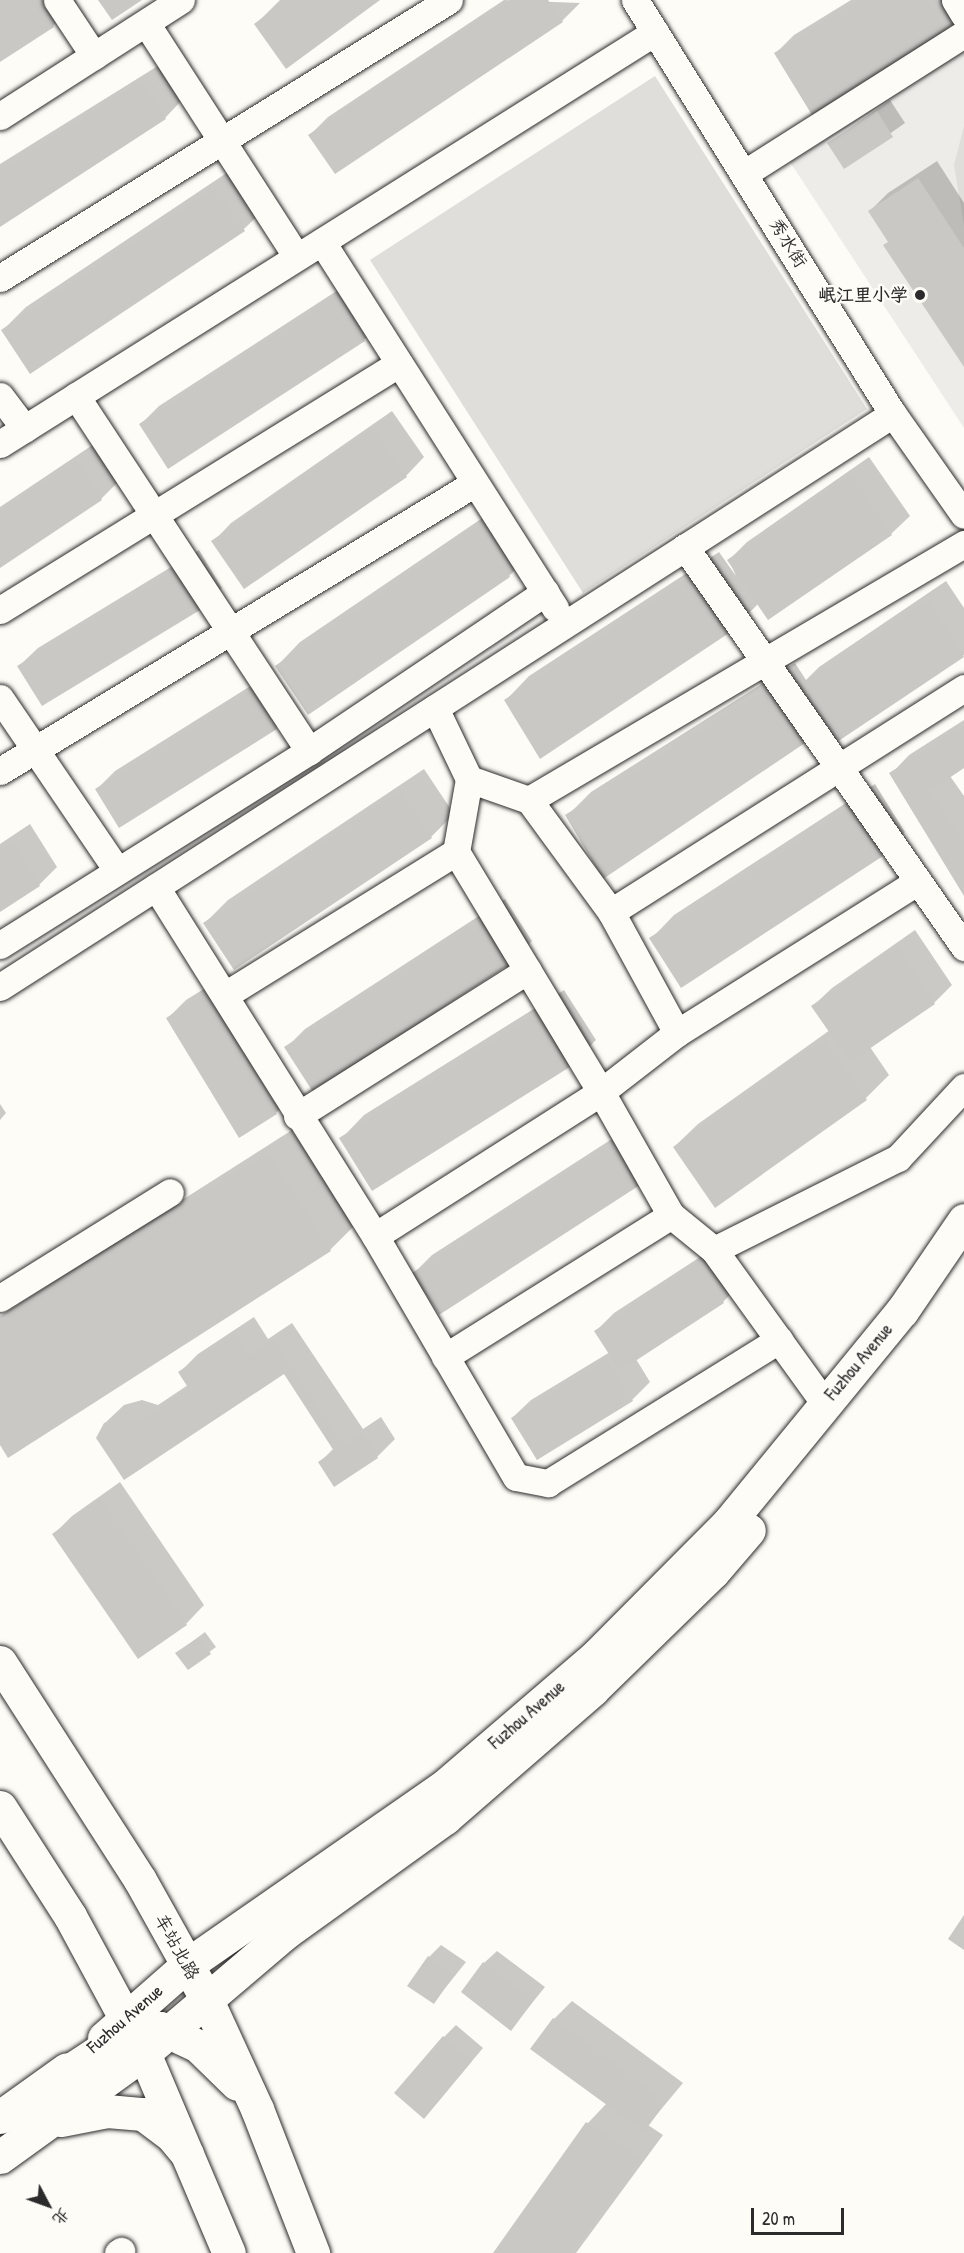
<!DOCTYPE html>
<html>
<head>
<meta charset="utf-8">
<style>
  body { margin:0 }
  #map { position:relative; width:964px; height:2253px; overflow:hidden; background:#fdfcf7; font-family:"Patrick Hand","LXGW WenKai TC",sans-serif }
  div>[style] { position:absolute }
  [style*='--x'] { left:calc(var(--x)*1px); top:calc(var(--y)*1px); width:calc(var(--w)*1px); rotate:calc(var(--a)*1deg) }
  .built>* { inset:0; background:#edece8 }
  .green>* { inset:0; background:#dfdeda }
  .shadow>* { inset:0; background:#0003 }
  .building>* { inset:0; background:#c9c8c4 }
  .roads { filter:drop-shadow(0 0 2px #2b2b2b) drop-shadow(0 0 2px #2b2b2b) }
  .street>* { height:27px; margin:-13.5px; padding:0 13.5px; transform-origin:13.5px; border-radius:13.5px; background:#fdfcf7 }
  .secondary>* { height:33px; margin:-16.5px; padding:0 16.5px; transform-origin:16.5px; border-radius:16.5px; background:#fdfcf7 }
  .primary>* { height:33px; margin:-16.5px; padding:0 16.5px; transform-origin:16.5px; border-radius:16.5px; background:#fdfcf7 }
  .dots>* { width:16px; height:16px; translate:-50% -50%; box-sizing:border-box; border:3px solid #fdfcf7; border-radius:50% }
  span { translate:-50% -50%; white-space:nowrap; text-align:center; line-height:1.15; -webkit-text-stroke:5px #fdfcf7; paint-order:stroke }
  .street-label { font-size:18px; color:#2b2b2b }
  .poi-label { font-size:18px; color:#2b2b2b; font-weight:700 }
  .right { translate:-100% -50%; text-align:right }
  .north { position:absolute; left:18px; top:2175px; width:60px; height:60px; -webkit-text-stroke:4px #fdfcf7; paint-order:stroke; rotate:131deg; font-size:16px; font-weight:700; line-height:24px; text-align:center; color:#2b2b2b }
  .north::after { content:''; display:block; margin:auto; width:21px; height:27px; background:#2b2b2b; clip-path:polygon(50% 0,100% 100%,50% 72%,0 100%) }
  .scale { position:absolute; left:751px; top:2208px; width:93px; height:27px; box-sizing:border-box; border:3px solid #2b2b2b; border-top:0; padding-left:8px; font-size:18px; line-height:21px; white-space:nowrap; color:#2b2b2b; -webkit-text-stroke:4px #fdfcf7; paint-order:stroke }
</style>
</head>
<body>
<div id="map">
  <div class="built">
    <div style="clip-path:polygon(964px 50px,964px 428px,790px 162px)"></div>
  </div>
  <div class="green">
    <div style="clip-path:polygon(655px 76px,867px 409px,583px 593px,370px 260px)"></div>
    <div style="clip-path:polygon(964px 126px,964px 226px,954px 165px)"></div>
  </div>
  <div class="shadow">
    <div style="clip-path:polygon(0 0,75px 0,77px 3px,53px 26px,0 60px)"></div>
    <div style="clip-path:polygon(280px 0,378px 0,256px 24px)"></div>
    <div style="clip-path:polygon(504px 0,580px 3px,562px 21px,310px 135px,328px 117px)"></div>
    <div style="clip-path:polygon(851px 0,956px 0,964px 12px,946px 31px,776px 53px,794px 35px)"></div>
    <div style="clip-path:polygon(161px 64px,183px 99px,165px 118px,0 225px,0 164px)"></div>
    <div style="clip-path:polygon(890px 100px,905px 123px,844px 166px,829px 143px)"></div>
    <div style="clip-path:polygon(937px 161px,964px 203px,964px 364px,870px 211px,888px 193px)"></div>
    <div style="clip-path:polygon(240px 164px,268px 206px,244px 229px,30px 372px,3px 330px,26px 307px)"></div>
    <div style="clip-path:polygon(355px 279px,382px 322px,364px 340px,141px 424px,159px 406px)"></div>
    <div style="clip-path:polygon(392px 411px,424px 457px,406px 476px,213px 542px,231px 523px)"></div>
    <div style="clip-path:polygon(94px 444px,119px 481px,101px 499px,0 566px,0 507px)"></div>
    <div style="clip-path:polygon(869px 457px,910px 516px,891px 534px,769px 618px,759px 603px,734px 628px,506px 700px,529px 676px,719px 552px,736px 576px,729px 560px,747px 542px)"></div>
    <div style="clip-path:polygon(500px 506px,532px 553px,509px 576px,277px 666px,300px 642px)"></div>
    <div style="clip-path:polygon(199px 550px,222px 588px,204px 606px,19px 666px,38px 648px)"></div>
    <div style="clip-path:polygon(946px 581px,964px 608px,964px 655px,837px 740px,825px 722px,807px 739px,567px 816px,591px 792px,795px 663px,806px 680px,819px 667px)"></div>
    <div style="clip-path:polygon(271px 673px,295px 709px,276px 728px,120px 826px,97px 789px,115px 771px)"></div>
    <div style="clip-path:polygon(964px 720px,964px 767px,950px 776px,964px 796px,964px 893px,891px 774px,909px 755px)"></div>
    <div style="clip-path:polygon(424px 769px,454px 814px,431px 837px,205px 923px,228px 900px)"></div>
    <div style="clip-path:polygon(875px 784px,905px 832px,882px 855px,651px 939px,674px 915px)"></div>
    <div style="clip-path:polygon(30px 824px,57px 867px,39px 885px,0 910px,0 844px)"></div>
    <div style="clip-path:polygon(505px 899px,532px 941px,514px 960px,286px 1048px,305px 1029px)"></div>
    <div style="clip-path:polygon(915px 930px,952px 985px,934px 1003px,870px 1047px,889px 1075px,866px 1098px,716px 1205px,674px 1147px,698px 1124px,830px 1030px,813px 1006px,832px 988px)"></div>
    <div style="clip-path:polygon(223px 977px,295px 1095px,276px 1113px,168px 1018px,186px 1000px)"></div>
    <div style="clip-path:polygon(564px 990px,596px 1040px,572px 1064px,341px 1139px,364px 1115px)"></div>
    <div style="clip-path:polygon(0 1104px,6px 1113px,0 1120px)"></div>
    <div style="clip-path:polygon(632px 1126px,658px 1166px,414px 1273px,432px 1255px)"></div>
    <div style="clip-path:polygon(292px 1130px,354px 1226px,330px 1250px,8px 1455px,0 1442px,0 1316px)"></div>
    <div style="clip-path:polygon(717px 1246px,741px 1283px,723px 1302px,636px 1359px,650px 1382px,632px 1400px,512px 1418px,531px 1400px,610px 1352px,596px 1331px,614px 1313px)"></div>
    <div style="clip-path:polygon(254px 1317px,268px 1339px,292px 1323px,363px 1429px,381px 1417px,395px 1439px,377px 1457px,320px 1462px,334px 1448px,284px 1372px,125px 1478px,105px 1423px,124px 1405px,142px 1400px,158px 1405px,188px 1385px,180px 1372px,198px 1354px)"></div>
    <div style="clip-path:polygon(120px 1482px,204px 1605px,186px 1624px,139px 1657px,54px 1534px,72px 1516px)"></div>
    <div style="clip-path:polygon(205px 1632px,216px 1647px,188px 1668px,177px 1653px)"></div>
    <div style="clip-path:polygon(441px 1945px,466px 1962px,434px 2002px,429px 1957px)"></div>
    <div style="clip-path:polygon(497px 1951px,545px 1987px,511px 2029px,484px 1963px)"></div>
    <div style="clip-path:polygon(572px 2001px,683px 2083px,648px 2125px,663px 2135px,576px 2253px,495px 2253px,588px 2123px,607px 2103px,554px 2019px)"></div>
    <div style="clip-path:polygon(456px 2025px,483px 2048px,436px 2104px,444px 2037px)"></div>
  </div>
  <div class="building">
    <div style="clip-path:polygon(5px 0,37px 0,54px 27px,0 62px,0 3px)"></div>
    <div style="clip-path:polygon(98px 0,142px 0,112px 20px)"></div>
    <div style="clip-path:polygon(286px 0,380px 0,286px 69px,254px 24px)"></div>
    <div style="clip-path:polygon(510px 0,548px 0,563px 22px,335px 174px,308px 135px)"></div>
    <div style="clip-path:polygon(860px 0,927px 0,947px 32px,812px 115px,774px 53px)"></div>
    <div style="clip-path:polygon(142px 81px,166px 119px,0 227px,0 170px)"></div>
    <div style="clip-path:polygon(877px 111px,893px 137px,844px 169px,827px 143px)"></div>
    <div style="clip-path:polygon(918px 178px,964px 248px,964px 367px,883px 245px,888px 242px,868px 211px)"></div>
    <div style="clip-path:polygon(216px 187px,245px 231px,30px 374px,1px 330px)"></div>
    <div style="clip-path:polygon(336px 296px,365px 341px,168px 469px,139px 424px)"></div>
    <div style="clip-path:polygon(373px 429px,407px 477px,244px 589px,211px 541px)"></div>
    <div style="clip-path:polygon(76px 461px,102px 500px,0 568px,0 511px)"></div>
    <div style="clip-path:polygon(851px 475px,892px 535px,768px 620px,727px 560px)"></div>
    <div style="clip-path:polygon(476px 528px,510px 577px,308px 715px,275px 666px)"></div>
    <div style="clip-path:polygon(181px 567px,205px 607px,42px 706px,17px 666px)"></div>
    <div style="clip-path:polygon(695px 574px,735px 629px,540px 759px,504px 700px)"></div>
    <div style="clip-path:polygon(928px 599px,964px 657px,837px 742px,799px 685px)"></div>
    <div style="clip-path:polygon(771px 686px,808px 741px,603px 879px,565px 815px)"></div>
    <div style="clip-path:polygon(253px 690px,277px 729px,119px 828px,95px 789px)"></div>
    <div style="clip-path:polygon(964px 726px,964px 768px,930px 791px,964px 842px,964px 896px,889px 773px)"></div>
    <div style="clip-path:polygon(400px 791px,432px 838px,234px 970px,203px 923px)"></div>
    <div style="clip-path:polygon(851px 807px,883px 856px,681px 988px,649px 938px)"></div>
    <div style="clip-path:polygon(11px 842px,40px 886px,0 912px,0 849px)"></div>
    <div style="clip-path:polygon(486px 917px,515px 961px,313px 1092px,284px 1047px)"></div>
    <div style="clip-path:polygon(897px 947px,935px 1004px,850px 1062px,811px 1006px)"></div>
    <div style="clip-path:polygon(204px 994px,277px 1114px,239px 1138px,166px 1018px)"></div>
    <div style="clip-path:polygon(540px 1012px,573px 1065px,372px 1191px,339px 1138px)"></div>
    <div style="clip-path:polygon(824px 1039px,867px 1100px,715px 1208px,673px 1147px)"></div>
    <div style="clip-path:polygon(613px 1143px,640px 1185px,439px 1315px,412px 1273px)"></div>
    <div style="clip-path:polygon(268px 1152px,331px 1251px,8px 1458px,0 1445px,0 1323px)"></div>
    <div style="clip-path:polygon(698px 1263px,724px 1303px,620px 1371px,594px 1331px)"></div>
    <div style="clip-path:polygon(235px 1334px,249px 1356px,273px 1340px,344px 1446px,362px 1434px,378px 1458px,334px 1487px,318px 1462px,334px 1451px,284px 1374px,124px 1480px,96px 1438px,104px 1423px,123px 1418px,139px 1423px,189px 1389px,178px 1372px)"></div>
    <div style="clip-path:polygon(607px 1359px,633px 1401px,537px 1460px,511px 1418px)"></div>
    <div style="clip-path:polygon(101px 1499px,187px 1625px,138px 1659px,52px 1534px)"></div>
    <div style="clip-path:polygon(199px 1637px,211px 1654px,188px 1670px,175px 1653px)"></div>
    <div style="clip-path:polygon(964px 1915px,964px 1950px,948px 1939px)"></div>
    <div style="clip-path:polygon(428px 1956px,454px 1975px,434px 2004px,407px 1986px)"></div>
    <div style="clip-path:polygon(483px 1962px,534px 2000px,511px 2031px,461px 1992px)"></div>
    <div style="clip-path:polygon(553px 2018px,666px 2102px,644px 2132px,530px 2049px)"></div>
    <div style="clip-path:polygon(443px 2036px,472px 2061px,424px 2119px,394px 2093px)"></div>
    <div style="clip-path:polygon(586px 2122px,640px 2159px,571px 2253px,493px 2253px)"></div>
  </div>
  <div class="roads">
    <div class="street">
      <div style="--x:57;--y:0;--w:67;--a:56.5"></div>
      <div style="--x:635;--y:0;--w:488;--a:58.1"></div>
      <div style="--x:893;--y:414;--w:123;--a:54.9"></div>
      <div style="--x:955;--y:0;--w:17;--a:59"></div>
      <div style="--x:146;--y:23;--w:278;--a:57.2"></div>
      <div style="--x:0;--y:116;--w:215;--a:-32.7"></div>
      <div style="--x:745;--y:173;--w:259;--a:-32.4"></div>
      <div style="--x:322;--y:242;--w:434;--a:57.5"></div>
      <div style="--x:0;--y:278;--w:528;--a:-31.76"></div>
      <div style="--x:0;--y:396;--w:41;--a:52.9"></div>
      <div style="--x:76;--y:396;--w:425;--a:56.7"></div>
      <div style="--x:0;--y:444;--w:774;--a:-32.17"></div>
      <div style="--x:685;--y:547;--w:488;--a:55.1"></div>
      <div style="--x:0;--y:610;--w:469;--a:-31.7"></div>
      <div style="--x:0;--y:698;--w:208;--a:55.8"></div>
      <div style="--x:435;--y:708;--w:79;--a:64.4"></div>
      <div style="--x:469;--y:779;--w:64;--a:19.3"></div>
      <div style="--x:529;--y:800;--w:139;--a:53.8"></div>
      <div style="--x:611;--y:912;--w:138;--a:61.4"></div>
      <div style="--x:677;--y:1033;--w:96;--a:142.2"></div>
      <div style="--x:601;--y:1092;--w:142;--a:60.4"></div>
      <div style="--x:671;--y:1215;--w:55;--a:39.1"></div>
      <div style="--x:714;--y:1250;--w:190;--a:54.2"></div>
      <div style="--x:0;--y:771;--w:555;--a:-31.23"></div>
      <div style="--x:529;--y:800;--w:505;--a:-30.48"></div>
      <div style="--x:156;--y:887;--w:412;--a:57.9"></div>
      <div style="--x:375;--y:1236;--w:279;--a:59.7"></div>
      <div style="--x:516;--y:1477;--w:33;--a:11"></div>
      <div style="--x:548;--y:1483;--w:272;--a:-31.8"></div>
      <div style="--x:611;--y:912;--w:418;--a:-32.4"></div>
      <div style="--x:0;--y:945;--w:365;--a:-32.1"></div>
      <div style="--x:309;--y:751;--w:285;--a:-33.9"></div>
      <div style="--x:0;--y:987;--w:1061;--a:-32.69"></div>
      <div style="--x:225;--y:995;--w:272;--a:-31.8"></div>
      <div style="--x:677;--y:1033;--w:285;--a:-32.2"></div>
      <div style="--x:297;--y:1116;--w:273;--a:-32.3"></div>
      <div style="--x:375;--y:1236;--w:268;--a:-32.5"></div>
      <div style="--x:601;--y:1092;--w:280;--a:-121.1"></div>
      <div style="--x:456;--y:852;--w:74;--a:-79.9"></div>
      <div style="--x:714;--y:1250;--w:206;--a:-26.6"></div>
      <div style="--x:898;--y:1158;--w:97;--a:-47.1"></div>
      <div style="--x:0;--y:1298;--w:200;--a:-31.9"></div>
      <div style="--x:445;--y:1357;--w:267;--a:-32.1"></div>
      <div style="--x:118;--y:2253;--w:4;--a:-34"></div>
    </div>
    <div class="secondary">
      <div style="--x:104;--y:2038;--w:111;--a:-41.3"></div>
      <div style="--x:187;--y:1965;--w:310;--a:-34.8"></div>
      <div style="--x:442;--y:1788;--w:204;--a:-40.6"></div>
      <div style="--x:597;--y:1655;--w:187;--a:-45.2"></div>
      <div style="--x:729;--y:1522;--w:273;--a:-50.7"></div>
      <div style="--x:902;--y:1311;--w:110;--a:-55.7"></div>
      <div style="--x:0;--y:2117;--w:82;--a:-35.6"></div>
      <div style="--x:61;--y:2120;--w:47;--a:-11.1"></div>
      <div style="--x:107;--y:2111;--w:36;--a:5"></div>
      <div style="--x:143;--y:2114;--w:35;--a:37"></div>
      <div style="--x:171;--y:2135;--w:25;--a:50"></div>
      <div style="--x:0;--y:2157;--w:178;--a:-35.8"></div>
      <div style="--x:144;--y:2053;--w:185;--a:-40.4"></div>
      <div style="--x:285;--y:1933;--w:197;--a:-35.7"></div>
      <div style="--x:445;--y:1818;--w:195;--a:-41"></div>
      <div style="--x:592;--y:1690;--w:169;--a:-44.3"></div>
      <div style="--x:713;--y:1572;--w:55;--a:-49.4"></div>
    </div>
    <div class="primary">
      <div style="--x:0;--y:1662;--w:259;--a:57.3"></div>
      <div style="--x:140;--y:1880;--w:135;--a:60.8"></div>
      <div style="--x:206;--y:1998;--w:122;--a:65.3"></div>
      <div style="--x:257;--y:2109;--w:155;--a:68.7"></div>
      <div style="--x:0;--y:1807;--w:130;--a:57.3"></div>
      <div style="--x:70;--y:1916;--w:156;--a:61.6"></div>
      <div style="--x:144;--y:2053;--w:217;--a:67"></div>
      <div style="--x:46;--y:2086;--w:80;--a:-33.3"></div>
      <div style="--x:113;--y:2042;--w:35;--a:-22"></div>
      <div style="--x:145;--y:2029;--w:15;--a:-4"></div>
      <div style="--x:160;--y:2028;--w:42;--a:25.3"></div>
      <div style="--x:198;--y:2046;--w:54;--a:44.3"></div>
    </div>
  </div>
  <div class="dots">
    <div style="left:920px;top:295px;background:#2b2b2b"></div>
  </div>
  <div class="street-label">
    <span style="left:788px;top:243px;rotate:58deg">秀水街</span>
    <span style="left:859px;top:1362px;rotate:-50deg">Fuzhou Avenue</span>
    <span style="left:527px;top:1715px;rotate:-41deg">Fuzhou Avenue</span>
    <span style="left:177px;top:1947px;rotate:61deg">车站北路</span>
    <span style="left:125px;top:2019px;rotate:-41deg">Fuzhou Avenue</span>
  </div>
  <div class="poi-label">
    <span class="right" style="left:908px;top:295px">岷江里小学</span>
  </div>
  <div class="north">北</div>
  <div class="scale">20 m</div>
</div>
</body>
</html>
